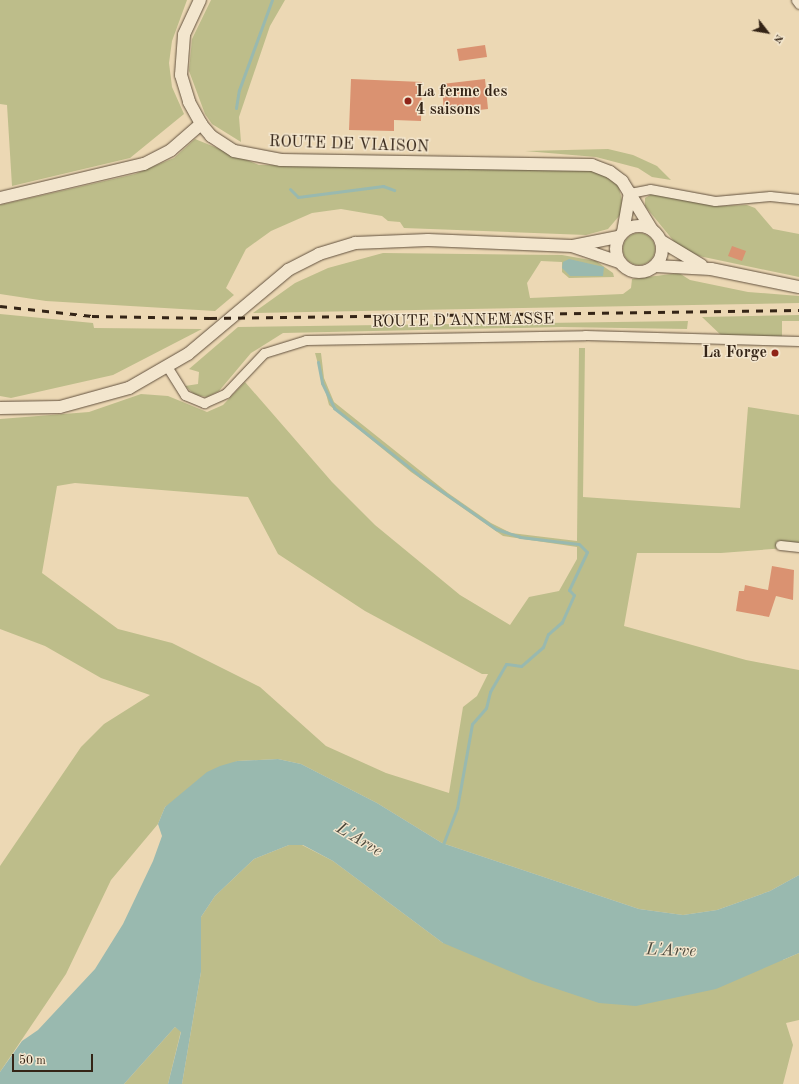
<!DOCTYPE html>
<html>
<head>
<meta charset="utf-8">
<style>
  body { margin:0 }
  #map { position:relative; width:799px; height:1084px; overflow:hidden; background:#ecd8b4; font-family:"Old Standard TT",serif }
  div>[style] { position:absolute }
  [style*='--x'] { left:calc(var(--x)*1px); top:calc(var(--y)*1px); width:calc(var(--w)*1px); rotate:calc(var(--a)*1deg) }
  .green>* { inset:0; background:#bdbd8a }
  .round { border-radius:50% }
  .water>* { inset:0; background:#99b9af }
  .stream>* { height:3px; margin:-1.5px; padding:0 1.5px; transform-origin:1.5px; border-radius:1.5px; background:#99b9af }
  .building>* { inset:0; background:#da9271 }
  .roads { filter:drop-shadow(0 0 1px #62513e) drop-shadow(0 0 1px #62513e) }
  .street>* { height:9px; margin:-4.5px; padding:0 4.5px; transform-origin:4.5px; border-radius:4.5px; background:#f3e6ce }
  .secondary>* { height:12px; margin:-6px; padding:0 6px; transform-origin:6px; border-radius:6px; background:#f3e6ce }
  .secondary>.ring { margin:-6px; padding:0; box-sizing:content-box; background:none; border:12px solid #f3e6ce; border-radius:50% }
  .rail>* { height:3px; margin-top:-1.5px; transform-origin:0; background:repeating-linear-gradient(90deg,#342416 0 7px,transparent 0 14px) }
  .dots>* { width:11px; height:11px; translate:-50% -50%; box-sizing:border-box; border:2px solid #f3e6ce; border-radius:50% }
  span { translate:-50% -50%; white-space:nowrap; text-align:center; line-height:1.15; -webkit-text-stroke:3px #f3e6ce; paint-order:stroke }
  .poi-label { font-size:16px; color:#342416; font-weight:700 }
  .left { translate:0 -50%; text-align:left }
  .right { translate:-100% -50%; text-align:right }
  .street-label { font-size:16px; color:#342416 }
  .water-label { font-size:17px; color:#4d493c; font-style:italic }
  .north { position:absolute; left:747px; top:12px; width:40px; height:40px; -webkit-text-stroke:3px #f3e6ce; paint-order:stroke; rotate:121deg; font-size:11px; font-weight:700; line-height:16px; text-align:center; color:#342416 }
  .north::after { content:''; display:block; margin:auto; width:14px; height:18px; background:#342416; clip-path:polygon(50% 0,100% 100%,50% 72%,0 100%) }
  .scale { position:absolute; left:12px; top:1054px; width:81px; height:18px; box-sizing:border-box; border:2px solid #342416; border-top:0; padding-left:5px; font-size:12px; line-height:14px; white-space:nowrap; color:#342416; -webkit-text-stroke:3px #f3e6ce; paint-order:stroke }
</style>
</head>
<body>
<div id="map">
  <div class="green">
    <div style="clip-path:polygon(0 0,187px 0,172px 41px,169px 63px,172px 87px,184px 114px,130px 158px,12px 186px,7px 105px,0 104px)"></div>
    <div style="clip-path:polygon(211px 0,285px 0,270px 26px,239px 117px,241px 142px,212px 124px,205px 114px,189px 71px,192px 39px)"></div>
    <div style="clip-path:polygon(195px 139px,259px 165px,592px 169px,618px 184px,622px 200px,620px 215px,608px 229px,586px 235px,404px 228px,400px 222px,388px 221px,382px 216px,341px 209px,312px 213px,271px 231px,246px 249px,226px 288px,234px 295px,215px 311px,46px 301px,0 294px,0 205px,135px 174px,174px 158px)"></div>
    <div style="clip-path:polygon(608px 149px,633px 155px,657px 166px,671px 180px,652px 177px,638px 168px,596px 157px,525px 151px)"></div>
    <div style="clip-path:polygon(652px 194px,719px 206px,747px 205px,755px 208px,773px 229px,799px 234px,799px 277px,699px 256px,677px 245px,645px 206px,645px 198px)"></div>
    <div class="round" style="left:623px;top:233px;width:32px;height:32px"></div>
    <div style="clip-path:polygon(383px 253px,562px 255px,596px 261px,613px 273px,614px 277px,569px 278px,562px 272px,562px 262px,541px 261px,527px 283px,530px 298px,623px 294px,631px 288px,632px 279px,679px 273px,690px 280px,748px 292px,799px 296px,799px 303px,253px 313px,295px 283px,328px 268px)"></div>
    <div style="clip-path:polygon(0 314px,93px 323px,94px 328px,202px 329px,113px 375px,11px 398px,0 396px)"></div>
    <div style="clip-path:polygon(799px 315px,799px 321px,782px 321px,782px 340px,723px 337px,702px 317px)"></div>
    <div style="clip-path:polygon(688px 321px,687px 329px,561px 327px,283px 333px,251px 353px,219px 391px,207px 397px,195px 395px,185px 386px,198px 384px,199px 372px,189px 369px,238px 327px)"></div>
    <div style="clip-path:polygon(evenodd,579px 348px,585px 348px,583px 497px,740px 508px,748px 407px,799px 415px,799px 547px,721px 553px,637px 553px,624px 626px,746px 660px,799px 670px,799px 875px,770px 891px,717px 910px,683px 915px,639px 909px,442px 843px,377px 803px,301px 764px,278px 759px,237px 761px,165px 807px,158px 824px,111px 880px,66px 974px,0 1072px,0 866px,81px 747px,104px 724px,150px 695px,101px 678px,45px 646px,0 629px,0 419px,89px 412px,141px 394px,168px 396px,207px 412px,223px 405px,245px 382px,332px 482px,375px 525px,460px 595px,510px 625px,529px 597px,559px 591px,577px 559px,577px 547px,503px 536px,411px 472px,329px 405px,315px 353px,321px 353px,324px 378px,334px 402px,448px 493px,491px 523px,511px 533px,577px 541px,579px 348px,75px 483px,248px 497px,278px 554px,365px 611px,482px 674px,488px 674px,477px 696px,463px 707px,449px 793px,386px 773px,326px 746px,260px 687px,172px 643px,118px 629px,42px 573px,57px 486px,75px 483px)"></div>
    <div style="clip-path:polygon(289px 845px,302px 845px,333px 861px,443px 943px,783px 960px,799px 953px,799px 1020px,786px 1023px,793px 1045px,783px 1084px,182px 1084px,201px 972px,201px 917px,215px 896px,254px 859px)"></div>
    <div style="clip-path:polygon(175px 1027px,181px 1031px,168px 1084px,124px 1084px)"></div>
  </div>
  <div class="water">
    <div style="clip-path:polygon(569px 259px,604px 267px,603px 276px,570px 276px,562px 268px,563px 262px)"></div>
    <div style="clip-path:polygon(278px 759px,301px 764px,377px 803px,442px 843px,639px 909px,683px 915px,717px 910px,770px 891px,799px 875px,799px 953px,716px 989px,636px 1006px,599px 1003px,533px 981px,443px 943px,333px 861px,303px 845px,289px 845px,254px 859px,215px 896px,201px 917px,201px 972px,182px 1084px,168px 1084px,181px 1032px,175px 1027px,124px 1084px,0 1084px,0 1072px,22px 1041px,38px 1030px,95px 969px,123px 924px,153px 861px,162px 836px,158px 824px,165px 807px,207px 772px,220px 766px,237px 761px)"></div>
  </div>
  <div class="stream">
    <div style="--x:236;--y:108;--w:18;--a:-81"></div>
    <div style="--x:239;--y:90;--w:96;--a:-69.9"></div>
    <div style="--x:290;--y:189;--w:11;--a:45"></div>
    <div style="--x:298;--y:197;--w:86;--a:-7.4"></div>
    <div style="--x:383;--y:186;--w:12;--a:20"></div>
    <div style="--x:318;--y:362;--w:21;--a:79"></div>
    <div style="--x:322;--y:383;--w:28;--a:64"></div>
    <div style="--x:334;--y:408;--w:110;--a:38.3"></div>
    <div style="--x:420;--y:476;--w:93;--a:34.9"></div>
    <div style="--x:496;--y:529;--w:25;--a:18"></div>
    <div style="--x:520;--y:537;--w:59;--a:6.8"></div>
    <div style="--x:579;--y:544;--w:11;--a:45"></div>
    <div style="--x:587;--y:552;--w:42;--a:115.3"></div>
    <div style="--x:569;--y:590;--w:7;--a:45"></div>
    <div style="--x:574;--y:595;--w:30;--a:114"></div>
    <div style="--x:562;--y:622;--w:18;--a:139"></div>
    <div style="--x:548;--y:634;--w:14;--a:111"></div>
    <div style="--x:543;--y:647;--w:29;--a:139"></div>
    <div style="--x:521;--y:666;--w:15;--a:-172"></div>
    <div style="--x:506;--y:664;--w:32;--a:120"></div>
    <div style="--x:490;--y:692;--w:16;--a:104"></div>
    <div style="--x:486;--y:708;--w:21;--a:131"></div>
    <div style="--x:472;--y:724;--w:85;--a:100.1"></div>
    <div style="--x:457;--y:808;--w:42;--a:111"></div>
  </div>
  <div class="building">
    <div style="clip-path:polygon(485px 45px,487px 57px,459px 61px,457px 49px)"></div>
    <div style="clip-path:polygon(351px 79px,422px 82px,421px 121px,394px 120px,394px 131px,349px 130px)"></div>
    <div style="clip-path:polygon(485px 79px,488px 109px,444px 114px,442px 84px)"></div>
    <div style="clip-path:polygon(732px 246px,746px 251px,742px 261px,728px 256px)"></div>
    <div style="clip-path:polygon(772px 566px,794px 570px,793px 600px,776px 596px,769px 617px,736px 611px,739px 591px,744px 591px,745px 585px,768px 590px)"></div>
  </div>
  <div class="roads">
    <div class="street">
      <div style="--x:796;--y:0;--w:5;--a:53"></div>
      <div style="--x:630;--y:193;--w:20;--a:-11"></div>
      <div style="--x:650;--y:189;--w:66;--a:10.5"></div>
      <div style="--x:715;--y:201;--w:55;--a:-5.2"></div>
      <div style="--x:770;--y:196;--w:29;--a:6"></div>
      <div style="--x:168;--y:368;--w:32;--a:58"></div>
      <div style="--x:185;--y:395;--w:21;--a:23"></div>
      <div style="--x:204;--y:403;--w:24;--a:-24"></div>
      <div style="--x:226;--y:393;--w:55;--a:-46.5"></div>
      <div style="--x:264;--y:353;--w:44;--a:-17.2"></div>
      <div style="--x:306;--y:340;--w:279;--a:-1"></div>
      <div style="--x:585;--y:335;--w:214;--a:1.6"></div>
      <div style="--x:780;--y:545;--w:19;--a:6"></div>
    </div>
    <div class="secondary">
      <div style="--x:200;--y:0;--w:38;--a:115"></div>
      <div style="--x:184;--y:35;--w:40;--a:94.3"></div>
      <div style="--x:181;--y:75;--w:28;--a:73"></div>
      <div style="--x:189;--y:102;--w:25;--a:61"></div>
      <div style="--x:201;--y:124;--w:16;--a:50"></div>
      <div style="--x:211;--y:136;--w:27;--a:33"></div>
      <div style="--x:234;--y:151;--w:48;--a:10.8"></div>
      <div style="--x:281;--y:160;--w:311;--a:0.9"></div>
      <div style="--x:592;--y:165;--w:19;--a:21"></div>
      <div style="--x:610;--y:172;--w:15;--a:37"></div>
      <div style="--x:622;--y:181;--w:57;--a:58.5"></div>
      <div style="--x:0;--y:198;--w:148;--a:-13.3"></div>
      <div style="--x:144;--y:164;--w:30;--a:-27"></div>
      <div style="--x:171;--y:150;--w:40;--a:-41"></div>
      <div class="ring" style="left:616px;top:226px;width:34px;height:34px"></div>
      <div style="--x:623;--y:232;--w:40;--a:-80"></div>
      <div style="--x:661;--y:241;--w:47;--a:31"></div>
      <div style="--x:573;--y:246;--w:46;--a:-11.3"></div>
      <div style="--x:655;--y:266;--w:56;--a:3.1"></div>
      <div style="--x:711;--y:269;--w:90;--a:11.6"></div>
      <div style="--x:0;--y:408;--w:60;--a:-1"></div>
      <div style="--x:60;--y:407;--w:72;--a:-15.4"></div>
      <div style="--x:129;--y:388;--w:68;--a:-30"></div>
      <div style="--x:188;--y:354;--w:131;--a:-40"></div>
      <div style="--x:288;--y:270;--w:35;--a:-27"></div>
      <div style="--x:319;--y:254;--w:38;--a:-17"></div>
      <div style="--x:355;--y:243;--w:73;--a:-2.4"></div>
      <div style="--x:428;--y:240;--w:144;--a:2.4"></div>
      <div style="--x:572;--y:246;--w:50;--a:18.8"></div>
    </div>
  </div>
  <div class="rail">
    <div style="--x:0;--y:306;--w:93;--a:6.2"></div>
    <div style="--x:92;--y:316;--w:118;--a:1"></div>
    <div style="--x:210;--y:318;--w:589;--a:-0.78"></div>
  </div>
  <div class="dots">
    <div style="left:408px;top:101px;background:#8f2418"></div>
    <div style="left:775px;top:353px;background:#8f2418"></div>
  </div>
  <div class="poi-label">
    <span class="left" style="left:416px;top:101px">La ferme des<br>4 saisons</span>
    <span class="right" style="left:767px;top:353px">La Forge</span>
  </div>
  <div class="street-label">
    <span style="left:349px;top:145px;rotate:2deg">ROUTE DE VIAISON</span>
    <span style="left:463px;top:321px;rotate:-1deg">ROUTE D'ANNEMASSE</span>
  </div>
  <div class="water-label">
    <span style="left:359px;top:840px;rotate:31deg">L'Arve</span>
    <span style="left:671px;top:951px;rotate:2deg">L'Arve</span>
  </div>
  <div class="north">N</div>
  <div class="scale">50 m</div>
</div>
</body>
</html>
